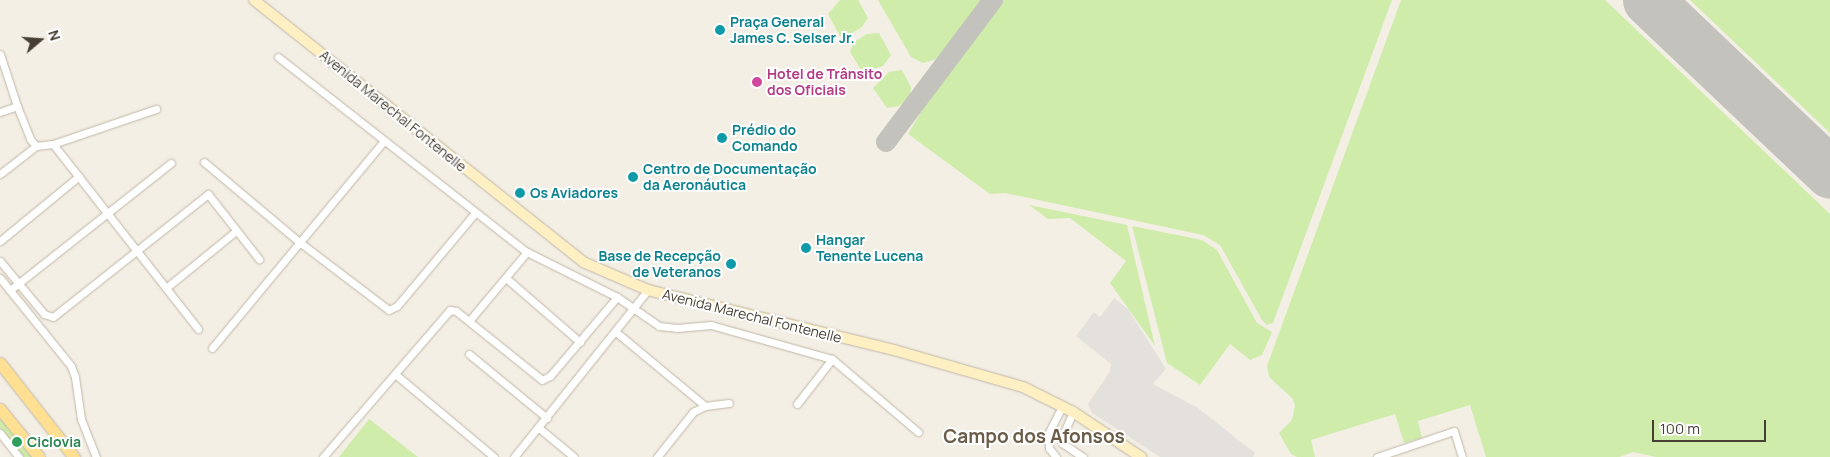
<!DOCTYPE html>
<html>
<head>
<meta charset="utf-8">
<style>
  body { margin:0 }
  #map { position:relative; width:1830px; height:457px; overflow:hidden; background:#f4efe5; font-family:Manrope,sans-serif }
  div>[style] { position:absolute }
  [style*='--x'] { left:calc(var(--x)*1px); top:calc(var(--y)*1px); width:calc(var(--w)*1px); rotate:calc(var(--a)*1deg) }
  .green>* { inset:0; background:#cfecaa }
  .parking>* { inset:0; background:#e4e1dd }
  .taxiway>* { height:20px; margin:-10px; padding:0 10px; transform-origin:10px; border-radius:10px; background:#c4c2bd }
  .runway>* { height:51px; margin:-25.5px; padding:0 25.5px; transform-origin:25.5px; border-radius:25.5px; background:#c4c2bd }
  .roads { filter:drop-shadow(0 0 1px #c0b7a6) drop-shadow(0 0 1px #c0b7a6) }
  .minor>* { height:7px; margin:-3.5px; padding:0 3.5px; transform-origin:3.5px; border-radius:3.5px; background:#fff }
  .secondary>* { height:10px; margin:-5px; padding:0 5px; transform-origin:5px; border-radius:5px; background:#fff0c3 }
  .primary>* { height:11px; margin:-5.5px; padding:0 5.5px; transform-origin:5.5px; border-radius:5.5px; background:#ffdf92 }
  .dots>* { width:14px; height:14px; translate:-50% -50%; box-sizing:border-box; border:2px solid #fff; border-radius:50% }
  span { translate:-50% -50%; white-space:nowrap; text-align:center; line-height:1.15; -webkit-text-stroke:4px #fff; paint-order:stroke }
  .culture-label { font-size:14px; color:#0d838f; font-weight:700 }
  .left { translate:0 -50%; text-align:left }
  .right { translate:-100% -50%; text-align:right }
  .hotel-label { font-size:14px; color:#b23c85; font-weight:700 }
  .street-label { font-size:14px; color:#473f34 }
  .leisure-label { font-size:14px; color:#27864d; font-weight:700 }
  .district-label { font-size:19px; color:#6a5d4a; font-weight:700 }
  .north { position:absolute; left:15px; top:15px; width:50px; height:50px; -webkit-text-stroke:4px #fff; paint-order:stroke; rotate:72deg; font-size:14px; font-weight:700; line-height:20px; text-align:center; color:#473f34 }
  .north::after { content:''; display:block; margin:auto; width:18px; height:22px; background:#473f34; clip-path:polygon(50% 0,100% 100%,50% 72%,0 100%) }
  .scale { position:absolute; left:1652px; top:420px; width:114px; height:22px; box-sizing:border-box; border:2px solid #473f34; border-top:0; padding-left:6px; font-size:15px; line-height:18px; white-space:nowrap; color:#473f34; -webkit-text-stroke:4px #fff; paint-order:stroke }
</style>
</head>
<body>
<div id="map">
  <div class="green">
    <div style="clip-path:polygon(840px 0,858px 0,868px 18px,862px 27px,851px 34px,840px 36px,828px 14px)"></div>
    <div style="clip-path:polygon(878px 0,981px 0,937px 59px,923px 63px,911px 57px)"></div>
    <div style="clip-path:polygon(1003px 0,1392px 0,1273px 323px,1267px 325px,1262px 320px,1220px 245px,1203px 235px,1005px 193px,990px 194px,908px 134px,932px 94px)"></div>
    <div style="clip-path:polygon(1401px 0,1605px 0,1830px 214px,1830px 457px,1656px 457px,1633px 452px,1619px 457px,1486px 457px,1470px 405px,1418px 421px,1422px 438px,1404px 443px,1395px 414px,1311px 440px,1315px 457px,1297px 457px,1291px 454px,1279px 433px,1292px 420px,1295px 405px,1292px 398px,1269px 377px,1267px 366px)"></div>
    <div style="clip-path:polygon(1690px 0,1830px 0,1830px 133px)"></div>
    <div style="clip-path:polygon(879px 33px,891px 55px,883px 66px,863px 73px,850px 52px,854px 42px,867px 34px)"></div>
    <div style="clip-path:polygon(902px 70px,911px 87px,910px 98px,899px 106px,887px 108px,873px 88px,889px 72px)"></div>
    <div style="clip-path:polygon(1029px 205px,1127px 225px,1155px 346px,1110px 283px,1126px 261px,1070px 218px,1048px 219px)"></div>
    <div style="clip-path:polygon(1132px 226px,1202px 240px,1217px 250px,1257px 323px,1272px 332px,1262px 355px,1250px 360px,1230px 344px,1200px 385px,1167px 363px)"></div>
    <div style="clip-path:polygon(0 415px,33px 457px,24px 457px,0 428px)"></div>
    <div style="clip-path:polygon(369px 419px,418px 457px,339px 457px)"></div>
  </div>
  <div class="parking">
    <div style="clip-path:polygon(1114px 298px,1128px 309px,1166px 369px,1153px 384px,1198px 408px,1255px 453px,1253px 457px,1160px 457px,1092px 413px,1088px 404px,1109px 373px,1111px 364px,1076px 336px,1094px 312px,1100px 317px)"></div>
  </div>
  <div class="taxiway">
    <div style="--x:886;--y:142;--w:178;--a:-53"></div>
  </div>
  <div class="runway">
    <div style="--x:1648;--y:0;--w:251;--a:43.5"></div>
  </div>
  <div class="roads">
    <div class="minor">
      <div style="--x:0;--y:54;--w:55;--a:71.9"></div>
      <div style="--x:17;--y:106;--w:35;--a:68"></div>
      <div style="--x:30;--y:139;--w:9;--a:49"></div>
      <div style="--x:36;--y:146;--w:17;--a:-7"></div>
      <div style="--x:53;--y:144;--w:109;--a:-18.8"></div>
      <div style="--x:278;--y:57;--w:316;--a:38.1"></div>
      <div style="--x:527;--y:252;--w:101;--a:26.6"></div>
      <div style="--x:617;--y:297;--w:51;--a:34.6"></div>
      <div style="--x:659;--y:326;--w:18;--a:6"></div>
      <div style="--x:677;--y:328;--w:34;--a:-5"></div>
      <div style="--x:711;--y:325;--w:126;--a:15.7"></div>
      <div style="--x:832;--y:359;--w:113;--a:40.3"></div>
      <div style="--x:0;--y:112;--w:18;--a:-19"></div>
      <div style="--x:53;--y:144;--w:235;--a:51.9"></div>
      <div style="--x:204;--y:162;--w:123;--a:40"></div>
      <div style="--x:298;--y:241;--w:114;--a:37.2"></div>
      <div style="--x:389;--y:310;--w:9;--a:-27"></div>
      <div style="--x:397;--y:306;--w:121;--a:-50"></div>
      <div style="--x:0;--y:174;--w:46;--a:-37.9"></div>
      <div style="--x:0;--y:241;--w:102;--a:-39.4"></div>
      <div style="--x:0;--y:261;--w:69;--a:50.3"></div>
      <div style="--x:44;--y:314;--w:9;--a:18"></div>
      <div style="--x:53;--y:317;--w:198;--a:-38.4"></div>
      <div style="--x:208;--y:194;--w:83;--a:51.9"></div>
      <div style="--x:0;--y:278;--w:113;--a:51.1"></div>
      <div style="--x:71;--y:366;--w:12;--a:70"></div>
      <div style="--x:75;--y:377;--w:42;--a:81.9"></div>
      <div style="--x:81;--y:419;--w:41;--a:68.5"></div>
      <div style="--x:506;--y:278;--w:98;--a:40.9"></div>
      <div style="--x:166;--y:288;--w:90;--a:-39.2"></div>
      <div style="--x:10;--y:290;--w:205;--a:-38.3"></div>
      <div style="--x:469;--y:321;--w:90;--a:-50"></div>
      <div style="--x:616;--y:332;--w:116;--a:39.7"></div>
      <div style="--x:212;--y:348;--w:268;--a:-50.3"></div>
      <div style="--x:469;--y:354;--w:101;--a:39.4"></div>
      <div style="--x:395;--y:374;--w:129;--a:40"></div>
      <div style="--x:797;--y:404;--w:57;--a:-52.1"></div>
      <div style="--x:1073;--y:412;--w:27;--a:114"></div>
      <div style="--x:1062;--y:437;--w:6;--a:90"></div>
      <div style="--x:1062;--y:443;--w:25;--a:34"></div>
      <div style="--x:539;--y:428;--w:45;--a:39.6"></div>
      <div style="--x:0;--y:433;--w:31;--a:52"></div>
      <div style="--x:323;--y:457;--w:194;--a:-49.2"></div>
      <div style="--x:450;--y:310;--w:6;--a:9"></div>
      <div style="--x:456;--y:311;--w:110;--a:38.7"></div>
      <div style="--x:542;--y:380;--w:9;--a:-27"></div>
      <div style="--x:550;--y:376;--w:104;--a:-49.7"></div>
      <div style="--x:514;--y:457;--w:214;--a:-51.3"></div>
      <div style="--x:657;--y:457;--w:58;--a:-51.3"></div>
      <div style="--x:693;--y:412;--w:13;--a:-27"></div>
      <div style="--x:705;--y:406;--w:24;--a:-7"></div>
      <div style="--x:1056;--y:457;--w:11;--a:-128"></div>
      <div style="--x:1049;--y:448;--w:14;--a:-94"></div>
      <div style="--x:1048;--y:434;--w:31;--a:-63"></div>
      <div style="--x:1377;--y:457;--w:81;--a:-18.7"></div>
      <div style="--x:1454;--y:431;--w:27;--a:73"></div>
    </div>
    <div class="secondary">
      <div style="--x:254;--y:0;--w:421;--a:38.5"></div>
      <div style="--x:583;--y:262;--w:71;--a:23.3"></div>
      <div style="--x:648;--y:290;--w:253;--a:13.7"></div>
      <div style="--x:894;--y:350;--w:134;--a:16"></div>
      <div style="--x:1023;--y:387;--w:56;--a:26.6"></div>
      <div style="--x:1073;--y:412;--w:82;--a:33.5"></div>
    </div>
    <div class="primary">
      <div style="--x:0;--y:363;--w:120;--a:51.8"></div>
      <div style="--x:0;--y:409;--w:62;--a:50.9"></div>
    </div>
  </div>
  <div class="dots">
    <div style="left:720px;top:30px;background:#0f9aa8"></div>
    <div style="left:757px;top:82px;background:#d1479c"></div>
    <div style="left:722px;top:138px;background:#0f9aa8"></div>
    <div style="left:633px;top:177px;background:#0f9aa8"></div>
    <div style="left:520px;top:193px;background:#0f9aa8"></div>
    <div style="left:806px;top:248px;background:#0f9aa8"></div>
    <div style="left:731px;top:264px;background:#0f9aa8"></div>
    <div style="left:17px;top:442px;background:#2e9e5b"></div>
  </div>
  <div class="culture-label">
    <span class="left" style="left:730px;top:30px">Praça General<br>James C. Selser Jr.</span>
    <span class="left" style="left:732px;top:138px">Prédio do<br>Comando</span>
    <span class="left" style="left:643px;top:177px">Centro de Documentação<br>da Aeronáutica</span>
    <span class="left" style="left:530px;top:193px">Os Aviadores</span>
    <span class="left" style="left:816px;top:248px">Hangar<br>Tenente Lucena</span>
    <span class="right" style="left:721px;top:264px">Base de Recepção<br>de Veteranos</span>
  </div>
  <div class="hotel-label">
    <span class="left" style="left:767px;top:82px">Hotel de Trânsito<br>dos Oficiais</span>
  </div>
  <div class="street-label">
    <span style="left:393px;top:111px;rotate:39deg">Avenida Marechal Fontenelle</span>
    <span style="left:752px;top:316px;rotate:14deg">Avenida Marechal Fontenelle</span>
  </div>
  <div class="leisure-label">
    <span class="left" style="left:27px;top:442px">Ciclovia</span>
  </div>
  <div class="district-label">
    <span style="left:1034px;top:437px">Campo dos Afonsos</span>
  </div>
  <div class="north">N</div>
  <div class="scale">100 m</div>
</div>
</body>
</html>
